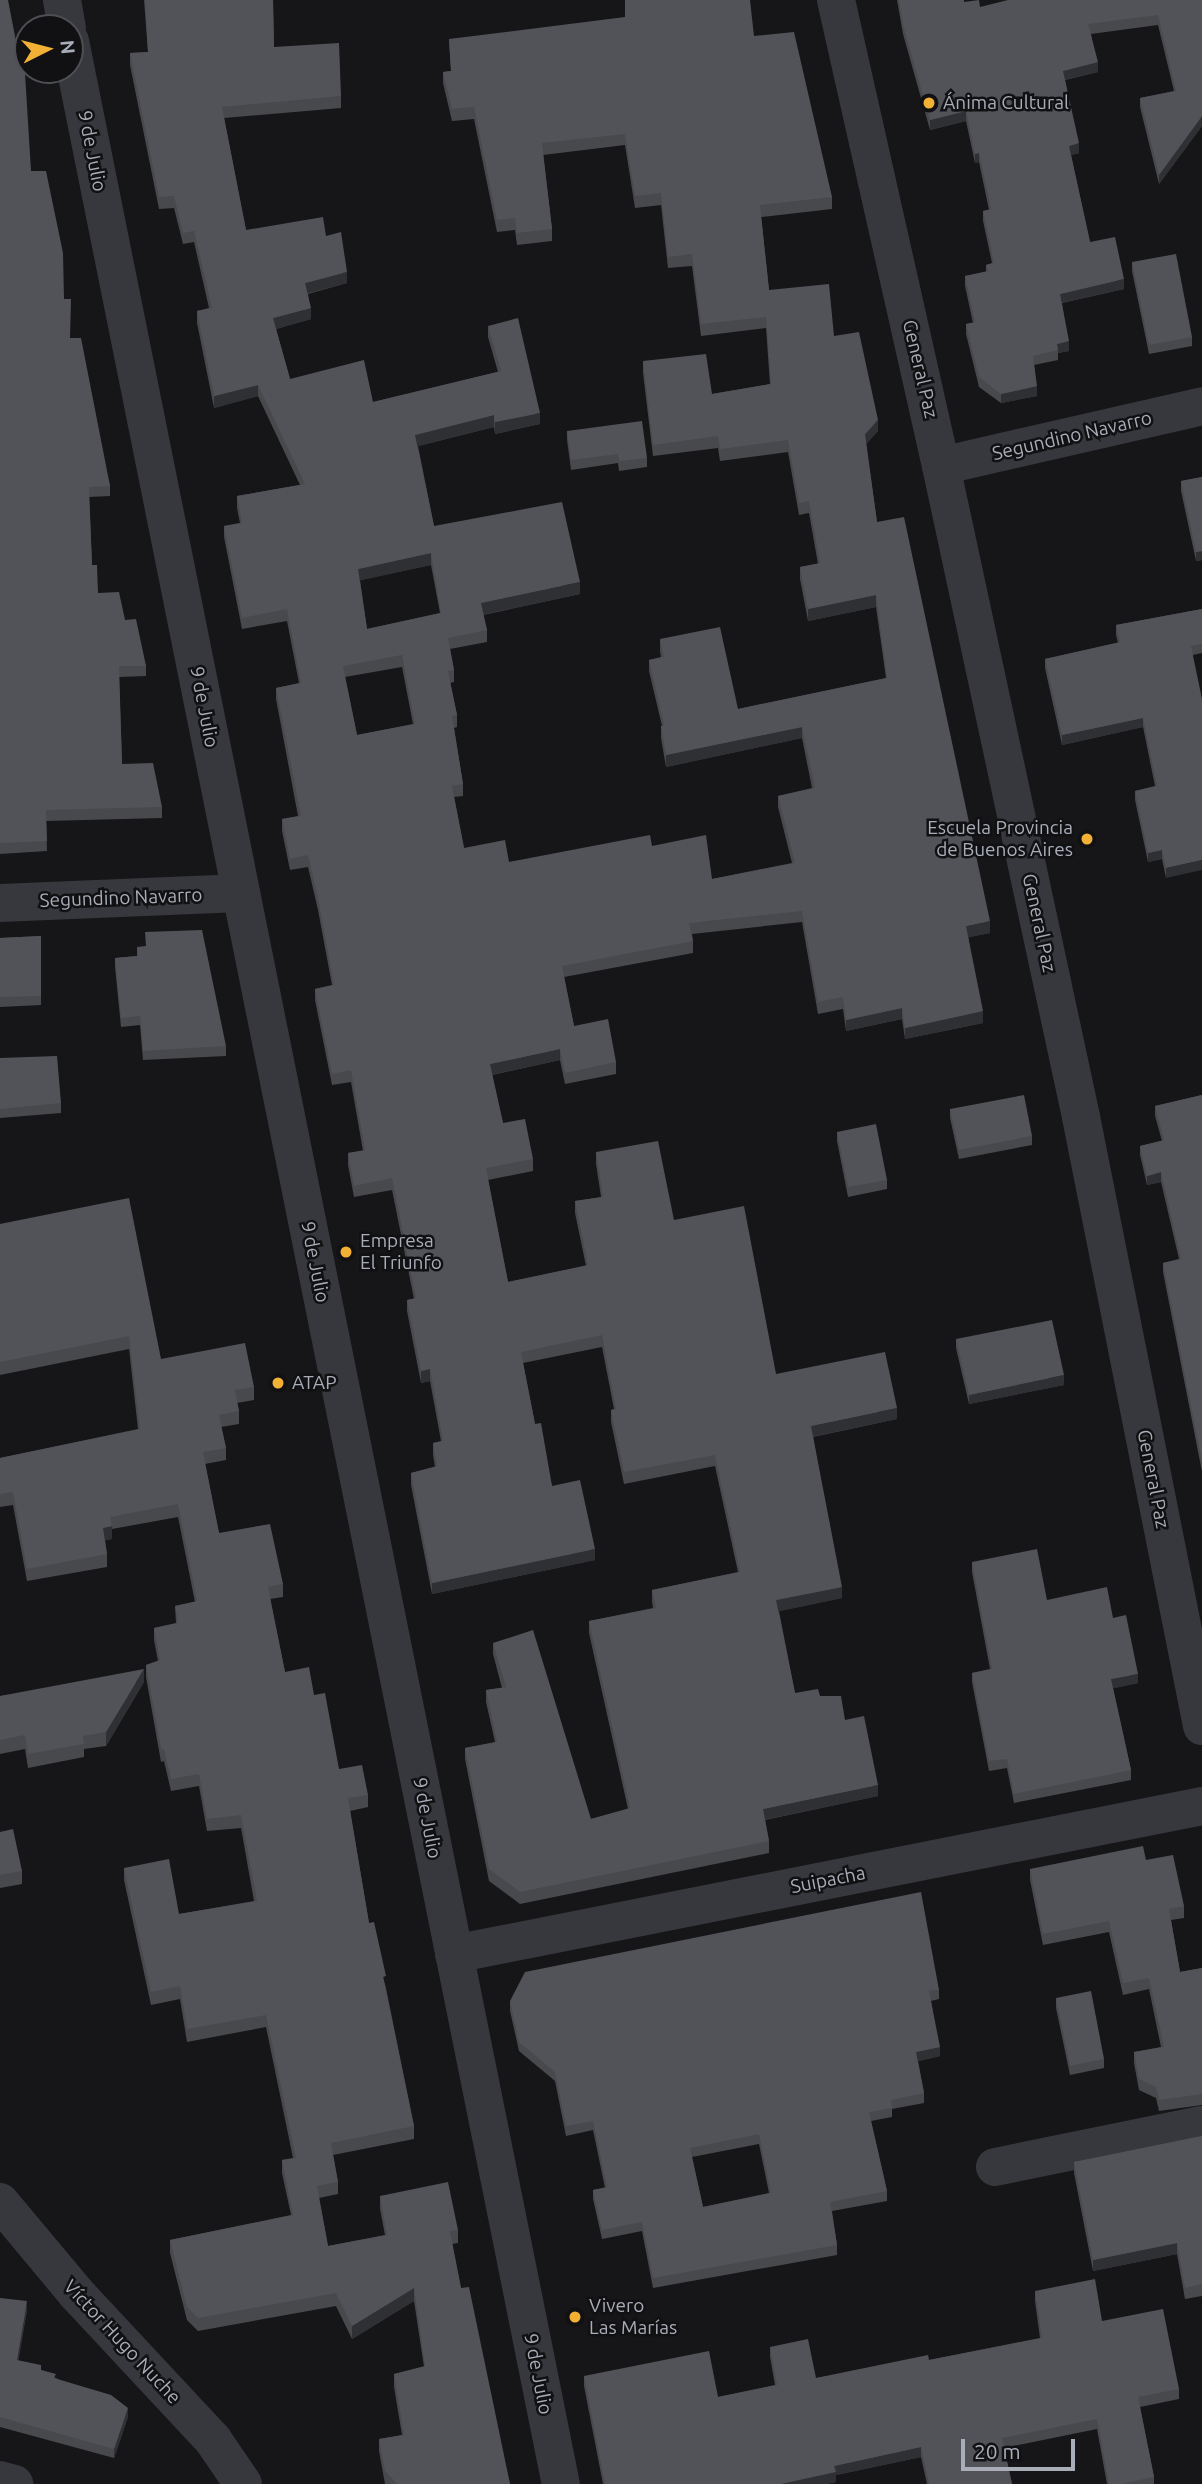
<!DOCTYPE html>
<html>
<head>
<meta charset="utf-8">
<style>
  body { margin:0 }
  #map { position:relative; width:1202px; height:2484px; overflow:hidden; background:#161618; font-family:Ubuntu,sans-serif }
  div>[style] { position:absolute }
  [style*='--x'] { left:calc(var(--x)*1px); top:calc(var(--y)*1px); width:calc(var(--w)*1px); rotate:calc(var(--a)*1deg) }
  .minor>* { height:38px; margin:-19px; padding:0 19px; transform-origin:19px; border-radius:19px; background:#37383d }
  .wall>* { inset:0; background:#47494d }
  .shaded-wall>* { inset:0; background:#2f3033 }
  .building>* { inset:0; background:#525359 }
  .dots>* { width:19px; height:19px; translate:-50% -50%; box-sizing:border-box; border:4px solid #111113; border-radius:50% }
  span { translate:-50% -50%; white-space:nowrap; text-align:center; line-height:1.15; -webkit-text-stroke:5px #111113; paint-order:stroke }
  .poi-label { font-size:19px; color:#a8adb8 }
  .left { translate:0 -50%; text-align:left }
  .right { translate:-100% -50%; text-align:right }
  .street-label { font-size:19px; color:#a8adb8 }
  .north { position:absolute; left:14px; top:14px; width:70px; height:70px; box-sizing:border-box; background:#111113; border:2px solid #4d4f55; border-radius:50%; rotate:84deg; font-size:19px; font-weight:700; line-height:28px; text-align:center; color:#a8adb8 }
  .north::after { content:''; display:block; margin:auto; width:24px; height:32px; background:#f2b134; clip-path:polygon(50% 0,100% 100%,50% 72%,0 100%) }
  .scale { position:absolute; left:961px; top:2439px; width:114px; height:32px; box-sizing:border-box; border:4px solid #a8adb8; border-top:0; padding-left:9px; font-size:21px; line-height:24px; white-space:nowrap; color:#a8adb8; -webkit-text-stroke:5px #111113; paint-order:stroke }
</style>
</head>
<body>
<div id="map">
  <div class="minor">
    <div style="--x:62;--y:0;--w:28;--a:80"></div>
    <div style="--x:836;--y:0;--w:478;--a:77.3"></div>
    <div style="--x:941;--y:466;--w:666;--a:77.86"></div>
    <div style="--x:1081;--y:1117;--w:621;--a:78.76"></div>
    <div style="--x:70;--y:41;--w:2492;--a:78.64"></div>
    <div style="--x:941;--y:466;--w:268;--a:-12.9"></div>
    <div style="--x:0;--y:903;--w:241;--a:-2.4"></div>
    <div style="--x:454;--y:1954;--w:763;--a:-11.19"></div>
    <div style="--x:995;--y:2167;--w:211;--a:-11.5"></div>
    <div style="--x:0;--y:2202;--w:119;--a:50.1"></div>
    <div style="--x:76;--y:2293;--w:201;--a:47"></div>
    <div style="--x:213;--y:2440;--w:53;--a:55.7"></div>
    <div style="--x:0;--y:2480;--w:15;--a:16"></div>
  </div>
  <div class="wall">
    <div style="clip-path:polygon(0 0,31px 171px,64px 299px,70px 338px,110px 486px,110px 496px,89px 497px,92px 565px,98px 593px,125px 620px,146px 666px,146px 676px,119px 677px,122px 764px,162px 807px,162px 818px,46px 821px,47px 851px,0 854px)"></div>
    <div style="clip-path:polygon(evenodd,144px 0,273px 0,274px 47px,341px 96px,341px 108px,224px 118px,246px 230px,326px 236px,347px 283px,308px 294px,311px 319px,276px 329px,290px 379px,373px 402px,498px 372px,488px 337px,488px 326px,540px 424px,495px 434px,494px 427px,418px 446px,434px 526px,580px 594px,483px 615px,487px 630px,487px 642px,450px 649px,454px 670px,454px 682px,450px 683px,457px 715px,457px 727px,454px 728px,463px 784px,463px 796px,454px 797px,464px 848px,509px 862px,652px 846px,712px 879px,792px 863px,778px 807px,778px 796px,812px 788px,802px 738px,666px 767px,661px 738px,661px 726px,662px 726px,649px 671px,649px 660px,661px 657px,660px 651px,660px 639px,738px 709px,886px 678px,876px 607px,808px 621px,800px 579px,800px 567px,818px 564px,809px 513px,799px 515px,788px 452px,720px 461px,718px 448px,653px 456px,643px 373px,643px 361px,712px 394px,770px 384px,766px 328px,701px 336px,692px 266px,668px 268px,661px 205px,635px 208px,625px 145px,543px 155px,552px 229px,552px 241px,517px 245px,515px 230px,497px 232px,474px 119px,452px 121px,443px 83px,443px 72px,451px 71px,449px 39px,754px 36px,832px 197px,832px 209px,761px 217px,769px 290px,834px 336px,878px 431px,866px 444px,877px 522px,990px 933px,968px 937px,983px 1023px,905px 1039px,902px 1019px,846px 1031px,843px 1009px,818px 1014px,802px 922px,692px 934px,693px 941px,693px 953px,564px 977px,574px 1026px,616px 1062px,616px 1074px,565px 1084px,560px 1060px,492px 1075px,503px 1123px,533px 1159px,533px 1171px,488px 1180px,508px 1282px,586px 1266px,575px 1213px,575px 1201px,601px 1197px,596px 1164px,596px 1152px,674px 1220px,776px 1374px,897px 1419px,813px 1437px,842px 1598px,779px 1611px,795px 1693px,820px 1696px,845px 1720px,878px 1796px,765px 1820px,769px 1841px,769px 1853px,520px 1904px,489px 1881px,465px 1759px,465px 1748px,495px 1742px,486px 1702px,486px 1690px,502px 1688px,493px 1654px,493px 1643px,591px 1819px,628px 1809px,589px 1633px,589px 1621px,653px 1608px,652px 1602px,652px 1590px,738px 1572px,715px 1466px,624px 1484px,611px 1422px,611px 1410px,614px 1409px,602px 1347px,523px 1363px,535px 1424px,552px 1486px,595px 1560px,432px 1594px,411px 1485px,411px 1473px,435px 1467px,433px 1455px,433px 1443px,441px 1441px,430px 1381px,421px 1383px,407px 1311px,407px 1300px,414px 1299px,392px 1190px,354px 1197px,348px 1165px,348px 1153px,363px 1151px,351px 1082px,332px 1085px,315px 1000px,315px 989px,332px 985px,318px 910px,308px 867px,290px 870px,282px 831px,282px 819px,298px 816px,276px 699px,276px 688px,299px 683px,287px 621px,242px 629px,224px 537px,224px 526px,240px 523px,237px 508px,237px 496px,300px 485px,258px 396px,214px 408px,197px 323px,197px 311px,209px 308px,194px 242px,183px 244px,174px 208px,159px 209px,130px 65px,130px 53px,148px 52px,144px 0,431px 565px,440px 613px,367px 629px,360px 580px,431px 565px,144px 0,402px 667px,413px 724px,357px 735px,345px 677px,402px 667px)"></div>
    <div style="clip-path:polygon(897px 0,964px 0,964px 2px,980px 7px,1202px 0,1202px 126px,1159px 184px,1140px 107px,1140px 98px,1174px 91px,1158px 25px,1091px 34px,1098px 72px,1065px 80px,1079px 153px,1071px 155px,1090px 242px,1124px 289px,1062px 303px,1069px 351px,1058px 353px,1058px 360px,1034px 365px,1037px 396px,1001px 403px,979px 387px,966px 334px,966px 324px,973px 323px,965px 286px,965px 276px,986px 272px,986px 265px,992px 263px,983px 221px,983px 211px,989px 210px,979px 162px,975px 163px,966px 121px,930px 130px,903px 34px)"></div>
    <div style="clip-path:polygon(1132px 262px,1192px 337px,1192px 346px,1149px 354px,1132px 271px)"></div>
    <div style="clip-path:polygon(567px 431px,647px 458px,647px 467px,619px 471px,618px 463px,571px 470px,567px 440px)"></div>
    <div style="clip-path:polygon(1202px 477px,1202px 560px,1196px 561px,1181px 491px,1181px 481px)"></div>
    <div style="clip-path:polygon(1202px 609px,1202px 653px,1193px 655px,1166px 878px,1162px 859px,1148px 862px,1135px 800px,1135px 791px,1155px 786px,1143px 727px,1062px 745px,1045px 668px,1045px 659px,1118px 643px,1116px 635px,1116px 625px)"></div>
    <div style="clip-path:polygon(41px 936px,41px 1005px,0 1007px,0 938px)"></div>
    <div style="clip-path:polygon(137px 947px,226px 1046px,226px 1056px,143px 1060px,140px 1025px,121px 1027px,115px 967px,115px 958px,137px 956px)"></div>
    <div style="clip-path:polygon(0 1058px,61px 1103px,61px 1113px,0 1118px)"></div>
    <div style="clip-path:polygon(1202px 1095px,1202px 1472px,1163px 1272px,1163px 1263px,1179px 1259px,1161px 1182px,1147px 1185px,1140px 1155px,1140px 1146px,1162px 1141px,1155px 1116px,1155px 1106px)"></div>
    <div style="clip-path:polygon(950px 1109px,1032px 1136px,1032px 1145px,959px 1159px,950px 1118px)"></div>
    <div style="clip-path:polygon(837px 1132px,887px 1180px,887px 1189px,848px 1197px,837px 1141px)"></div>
    <div style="clip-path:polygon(0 1224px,161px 1359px,254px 1387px,254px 1400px,237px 1403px,239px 1411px,239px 1424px,221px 1427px,226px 1448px,226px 1460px,205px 1464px,219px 1533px,283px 1584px,283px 1597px,270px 1599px,285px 1672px,314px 1695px,339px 1769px,368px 1795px,368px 1807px,350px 1811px,369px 1923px,386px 1988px,414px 2126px,414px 2139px,333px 2155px,338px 2182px,338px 2194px,319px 2198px,328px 2246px,385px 2235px,380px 2209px,380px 2196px,458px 2230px,458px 2243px,452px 2244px,461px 2288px,510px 2484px,385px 2484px,379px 2451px,379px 2439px,402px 2435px,394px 2387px,394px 2374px,424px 2367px,414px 2301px,352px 2339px,336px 2306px,198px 2331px,187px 2320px,170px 2253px,170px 2240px,291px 2215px,282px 2173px,282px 2160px,293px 2158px,266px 2027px,187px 2042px,180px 1999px,151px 2005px,124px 1880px,124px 1868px,179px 1914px,254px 1901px,241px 1828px,207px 1831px,199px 1786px,171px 1791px,164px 1761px,161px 1762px,146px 1677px,146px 1665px,158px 1661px,154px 1640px,154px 1628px,176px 1623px,175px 1606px,195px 1602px,178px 1517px,112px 1529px,112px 1539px,105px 1540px,107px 1554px,107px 1567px,27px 1581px,13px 1505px,0 1507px,0 1458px,138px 1429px,129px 1349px,0 1375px)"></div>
    <div style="clip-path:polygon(956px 1339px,1064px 1385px,969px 1404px,956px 1348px)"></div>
    <div style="clip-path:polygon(972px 1562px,1047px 1600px,1138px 1683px,1113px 1688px,1131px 1770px,1131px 1780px,1014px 1803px,1007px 1768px,989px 1771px,972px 1682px,972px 1673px,990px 1669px,972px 1572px)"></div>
    <div style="clip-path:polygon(144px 1682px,106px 1746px,84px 1749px,84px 1757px,28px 1768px,25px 1749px,0 1754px,0 1696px)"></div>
    <div style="clip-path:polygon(0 1832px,22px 1871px,22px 1884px,0 1888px)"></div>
    <div style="clip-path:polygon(1146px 1860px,1184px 1906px,1184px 1918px,1171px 1920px,1180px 1972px,1202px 1968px,1202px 2105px,1159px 2111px,1156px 2098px,1139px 2090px,1134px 2063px,1134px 2052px,1161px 2047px,1149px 1989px,1123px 1995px,1109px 1932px,1043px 1945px,1030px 1880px,1030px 1869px)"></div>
    <div style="clip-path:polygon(evenodd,939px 1990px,939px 1999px,931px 2001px,940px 2056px,918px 2061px,924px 2093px,924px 2103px,892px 2109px,892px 2117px,871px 2121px,887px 2191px,887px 2201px,832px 2211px,837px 2245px,837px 2255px,653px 2288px,642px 2231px,602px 2239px,593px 2199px,593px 2190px,605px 2188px,593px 2130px,566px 2136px,555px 2081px,519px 2051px,510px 2011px,510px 2001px,939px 1990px,759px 2144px,769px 2193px,703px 2207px,692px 2157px,759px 2144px)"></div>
    <div style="clip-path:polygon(1056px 1998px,1104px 2059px,1104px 2068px,1070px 2075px,1056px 2008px)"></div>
    <div style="clip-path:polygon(1202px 2136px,1202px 2296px,1185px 2299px,1177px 2254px,1093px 2271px,1074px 2173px,1074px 2162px)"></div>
    <div style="clip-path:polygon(1035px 2291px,1102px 2321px,1179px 2389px,1179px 2399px,1140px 2407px,1154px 2477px,1154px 2484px,1107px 2484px,1097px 2429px,1004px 2448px,1012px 2484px,927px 2484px,921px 2457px,836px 2475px,836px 2482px,826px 2484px,603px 2484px,584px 2386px,584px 2376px,718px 2397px,775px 2385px,770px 2357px,770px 2347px,816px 2378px,929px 2360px,1040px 2338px,1035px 2301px)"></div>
    <div style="clip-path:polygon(0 2298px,27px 2310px,18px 2361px,41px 2370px,128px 2417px,114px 2458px,0 2427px)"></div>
  </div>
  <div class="shaded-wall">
    <div style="clip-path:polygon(1098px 62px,1098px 72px,1063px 80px,1063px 71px)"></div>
    <div style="clip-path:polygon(966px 111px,966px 121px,930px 130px,930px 120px)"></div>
    <div style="clip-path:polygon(1202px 116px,1202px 126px,1159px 184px,1159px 175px)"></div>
    <div style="clip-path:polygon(1079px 143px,1079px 153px,1069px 156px,1069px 146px)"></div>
    <div style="clip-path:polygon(979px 153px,979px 162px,975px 163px,975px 154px)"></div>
    <div style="clip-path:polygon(347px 272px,347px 283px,305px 294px,305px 283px)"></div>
    <div style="clip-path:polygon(1124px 279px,1124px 289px,1060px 303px,1060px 294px)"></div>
    <div style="clip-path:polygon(311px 308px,311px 319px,273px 330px,273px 318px)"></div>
    <div style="clip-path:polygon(1069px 341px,1069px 351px,1058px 353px,1057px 344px)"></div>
    <div style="clip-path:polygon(258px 385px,258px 396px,214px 408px,214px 396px)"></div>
    <div style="clip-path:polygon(1037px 386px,1037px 396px,1001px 403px,1001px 394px)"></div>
    <div style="clip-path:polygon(540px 413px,540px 424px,495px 434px,495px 422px)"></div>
    <div style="clip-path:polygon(494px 415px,494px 427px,415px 447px,415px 435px)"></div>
    <div style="clip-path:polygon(878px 420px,878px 431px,865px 445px,865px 434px)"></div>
    <div style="clip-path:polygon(1202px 551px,1202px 560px,1196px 561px,1196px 552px)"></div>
    <div style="clip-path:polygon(431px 553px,431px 565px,358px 581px,358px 569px)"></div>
    <div style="clip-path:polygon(580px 582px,580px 594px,481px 615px,481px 603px)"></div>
    <div style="clip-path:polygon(876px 595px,876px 607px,808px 621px,808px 609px)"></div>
    <div style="clip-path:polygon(1143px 718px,1143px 727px,1062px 745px,1062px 735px)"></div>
    <div style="clip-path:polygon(802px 727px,802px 738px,666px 767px,666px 755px)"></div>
    <div style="clip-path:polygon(1162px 850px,1162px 859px,1148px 862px,1148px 853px)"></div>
    <div style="clip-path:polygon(1202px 860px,1202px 870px,1166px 878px,1166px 868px)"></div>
    <div style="clip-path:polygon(990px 921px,990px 933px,966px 938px,966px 926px)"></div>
    <div style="clip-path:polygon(902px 1008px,902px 1019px,846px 1031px,846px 1020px)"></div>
    <div style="clip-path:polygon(983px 1011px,983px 1023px,905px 1039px,905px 1028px)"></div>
    <div style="clip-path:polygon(560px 1049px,560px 1060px,490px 1075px,490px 1064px)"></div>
    <div style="clip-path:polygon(1161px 1172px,1161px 1182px,1147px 1185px,1147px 1176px)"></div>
    <div style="clip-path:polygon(430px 1369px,430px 1381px,421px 1383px,421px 1371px)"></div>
    <div style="clip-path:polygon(1064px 1375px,1064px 1385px,969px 1404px,969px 1395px)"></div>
    <div style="clip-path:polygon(897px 1408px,897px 1419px,811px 1437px,811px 1426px)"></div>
    <div style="clip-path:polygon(112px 1526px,112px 1539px,103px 1541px,103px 1528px)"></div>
    <div style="clip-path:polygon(595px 1549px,595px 1560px,432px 1594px,432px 1583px)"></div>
    <div style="clip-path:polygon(842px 1587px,842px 1598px,776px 1612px,776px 1600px)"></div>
    <div style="clip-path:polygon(144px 1669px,144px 1682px,106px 1746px,106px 1732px)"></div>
    <div style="clip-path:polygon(1138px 1674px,1138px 1683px,1111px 1689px,1111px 1679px)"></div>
    <div style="clip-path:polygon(878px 1785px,878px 1796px,763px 1820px,763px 1809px)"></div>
    <div style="clip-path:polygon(940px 2047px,940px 2056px,916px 2062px,916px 2052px)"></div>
    <div style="clip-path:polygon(1177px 2243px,1177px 2254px,1093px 2271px,1093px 2260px)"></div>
    <div style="clip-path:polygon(414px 2288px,414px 2301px,352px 2339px,352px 2326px)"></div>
    <div style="clip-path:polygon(27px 2301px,27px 2310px,17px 2370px,17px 2360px)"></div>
    <div style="clip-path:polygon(128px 2408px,128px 2417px,114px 2458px,114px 2449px)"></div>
    <div style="clip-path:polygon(921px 2447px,921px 2457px,836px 2475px,836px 2482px,826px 2484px,781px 2484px,834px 2466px)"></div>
  </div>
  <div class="building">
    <div style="clip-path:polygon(0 0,8px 0,19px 57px,24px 57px,31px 171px,46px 171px,63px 253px,64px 299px,71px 299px,70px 338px,81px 338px,110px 486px,89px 487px,92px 565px,97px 565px,98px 593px,119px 592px,125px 620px,136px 619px,146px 666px,119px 666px,122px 764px,153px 763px,162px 807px,46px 810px,47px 841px,0 843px)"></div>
    <div style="clip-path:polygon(evenodd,145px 0,273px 0,274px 47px,339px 43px,341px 96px,222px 107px,246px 230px,323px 217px,326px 236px,341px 232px,347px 272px,305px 283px,311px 308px,273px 318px,290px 379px,364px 360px,373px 402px,501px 371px,488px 326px,518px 318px,540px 413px,495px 422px,494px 415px,415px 435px,434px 526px,562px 502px,580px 582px,481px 603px,487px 630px,448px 638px,454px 670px,448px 671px,457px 715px,452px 716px,463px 784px,452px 786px,464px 848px,505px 840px,509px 862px,650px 835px,652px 846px,706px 835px,712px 879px,795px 863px,778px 796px,815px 788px,802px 727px,666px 755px,661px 726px,664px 725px,649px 660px,664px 657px,660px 639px,720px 627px,738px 709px,887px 678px,876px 595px,808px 609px,800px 567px,820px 563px,809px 501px,799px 503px,788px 440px,720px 449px,718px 436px,653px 445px,643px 361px,706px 354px,712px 394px,771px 384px,766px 317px,701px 324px,692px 254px,668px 257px,661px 193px,635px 196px,625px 134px,542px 143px,552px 229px,517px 233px,515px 218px,497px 220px,474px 107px,452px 109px,443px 72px,451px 71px,449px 39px,625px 17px,625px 0,750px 0,754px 36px,794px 32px,832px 197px,760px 205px,769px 290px,829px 284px,834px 336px,859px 332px,878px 420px,865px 434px,877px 522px,904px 517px,990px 921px,966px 926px,983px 1011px,905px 1028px,902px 1008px,846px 1020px,843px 997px,818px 1002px,802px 911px,689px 923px,693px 941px,562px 966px,574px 1026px,608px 1019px,616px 1062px,565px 1073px,560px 1049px,490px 1064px,503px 1123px,525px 1119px,533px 1159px,486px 1168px,508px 1282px,588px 1265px,575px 1201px,603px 1197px,596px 1152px,658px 1141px,674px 1220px,744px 1206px,776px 1374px,885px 1352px,897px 1408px,811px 1426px,842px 1587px,776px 1600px,795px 1693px,818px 1689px,820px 1696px,841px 1696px,845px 1720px,864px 1716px,878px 1785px,763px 1809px,769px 1841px,520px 1892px,489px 1869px,465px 1748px,497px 1742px,486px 1690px,506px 1687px,493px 1643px,533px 1630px,591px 1819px,630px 1808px,589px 1621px,656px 1608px,652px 1590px,740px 1572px,715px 1455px,624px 1472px,611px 1410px,616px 1409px,602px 1335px,521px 1352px,535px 1424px,541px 1423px,552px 1486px,580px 1480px,595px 1549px,432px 1583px,411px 1473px,437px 1466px,433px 1443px,443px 1441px,430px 1369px,421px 1371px,407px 1300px,416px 1298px,392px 1178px,354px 1186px,348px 1153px,365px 1150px,351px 1070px,332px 1074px,315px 989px,334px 985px,318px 898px,308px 855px,290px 859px,282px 819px,301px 816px,276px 688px,301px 683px,287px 609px,242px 618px,224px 526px,242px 523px,237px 496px,305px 484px,258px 385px,214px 396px,197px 311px,212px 308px,194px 231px,183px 233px,174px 196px,159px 197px,130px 53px,148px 52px,145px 0,431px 553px,441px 613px,367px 629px,358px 569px,431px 553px,145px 0,402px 655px,415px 724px,357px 735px,343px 666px,402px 655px)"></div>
    <div style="clip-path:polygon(899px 0,964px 0,964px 2px,979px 0,980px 7px,1008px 0,1202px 0,1202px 116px,1159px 175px,1140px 98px,1176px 91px,1158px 15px,1088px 24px,1098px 62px,1063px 71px,1079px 143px,1069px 146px,1090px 242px,1115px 237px,1124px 279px,1060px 294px,1069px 341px,1057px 344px,1058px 350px,1033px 356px,1037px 386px,1001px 394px,979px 377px,966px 324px,975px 322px,965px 276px,988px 271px,986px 265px,994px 263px,983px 211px,991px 209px,979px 153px,975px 154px,966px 111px,930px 120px,903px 25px)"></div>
    <div style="clip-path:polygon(1176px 254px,1192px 337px,1149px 345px,1132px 262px)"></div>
    <div style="clip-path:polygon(642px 421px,647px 458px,619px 461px,618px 454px,571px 460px,567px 431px)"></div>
    <div style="clip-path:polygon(1202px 477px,1202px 551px,1196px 552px,1181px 481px)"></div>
    <div style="clip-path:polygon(1202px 609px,1202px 644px,1191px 646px,1202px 699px,1202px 860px,1166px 868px,1162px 850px,1148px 853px,1135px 791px,1157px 786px,1143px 718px,1062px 735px,1045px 659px,1120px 642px,1116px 625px)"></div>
    <div style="clip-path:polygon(202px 930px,226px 1046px,143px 1051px,140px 1016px,121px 1018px,115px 958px,138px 956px,137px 947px,146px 946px,145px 932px)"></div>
    <div style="clip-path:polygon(41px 936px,41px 996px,0 997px,0 938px)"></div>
    <div style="clip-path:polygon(57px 1056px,61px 1103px,0 1109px,0 1058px)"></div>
    <div style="clip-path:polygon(1024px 1095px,1032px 1136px,959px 1150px,950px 1109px)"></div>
    <div style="clip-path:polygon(1202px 1095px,1202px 1462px,1163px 1263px,1181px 1259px,1161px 1172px,1147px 1176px,1140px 1146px,1164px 1140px,1155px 1106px)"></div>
    <div style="clip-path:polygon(876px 1124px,887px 1180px,848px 1187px,837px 1132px)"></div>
    <div style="clip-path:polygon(129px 1198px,161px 1359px,245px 1343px,254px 1387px,235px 1390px,239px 1411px,219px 1415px,226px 1448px,203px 1452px,219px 1533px,270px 1524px,283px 1584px,268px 1587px,285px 1672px,309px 1667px,314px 1695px,325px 1693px,339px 1769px,362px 1765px,368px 1795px,348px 1798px,369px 1923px,374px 1922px,386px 1976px,383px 1977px,414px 2126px,331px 2143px,338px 2182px,317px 2186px,328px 2246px,387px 2235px,380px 2196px,448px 2182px,458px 2230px,450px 2231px,461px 2288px,469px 2287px,510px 2484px,397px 2484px,385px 2471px,379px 2439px,404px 2435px,394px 2374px,425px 2366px,414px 2288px,352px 2326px,336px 2293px,198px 2318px,187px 2307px,170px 2240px,293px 2215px,282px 2160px,296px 2158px,266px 2015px,187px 2029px,180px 1986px,151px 1992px,124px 1868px,169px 1859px,179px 1914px,257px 1901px,241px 1815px,207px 1819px,199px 1774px,171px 1779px,164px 1749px,161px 1749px,146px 1665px,160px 1660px,154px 1628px,178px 1623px,175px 1606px,197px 1601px,178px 1504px,110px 1517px,112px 1526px,103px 1528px,107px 1554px,27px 1569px,13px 1492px,0 1494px,0 1458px,140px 1429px,129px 1336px,0 1362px,0 1224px)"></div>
    <div style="clip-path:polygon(1052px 1320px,1064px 1375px,969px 1395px,956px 1339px)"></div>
    <div style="clip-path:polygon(1037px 1549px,1047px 1600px,1107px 1587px,1113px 1618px,1126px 1615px,1138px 1674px,1111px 1679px,1131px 1770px,1014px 1794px,1007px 1759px,989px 1761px,972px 1673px,992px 1669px,972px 1562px)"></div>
    <div style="clip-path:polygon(144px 1669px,106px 1732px,83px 1736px,84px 1744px,28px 1754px,25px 1735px,0 1740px,0 1696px)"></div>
    <div style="clip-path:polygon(13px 1829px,22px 1871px,0 1875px,0 1832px)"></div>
    <div style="clip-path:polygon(1143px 1846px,1146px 1860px,1173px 1855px,1184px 1906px,1169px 1909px,1180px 1972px,1202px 1968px,1202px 2094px,1159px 2100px,1156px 2087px,1139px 2079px,1134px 2052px,1164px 2047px,1149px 1978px,1123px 1983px,1109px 1921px,1043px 1934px,1030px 1869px)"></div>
    <div style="clip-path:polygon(evenodd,921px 1892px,939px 1990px,929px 1991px,940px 2047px,916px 2052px,924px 2093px,891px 2100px,892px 2108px,869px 2112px,887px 2191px,830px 2202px,837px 2245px,653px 2278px,642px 2222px,602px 2230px,593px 2190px,607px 2187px,593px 2121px,566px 2126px,555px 2072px,519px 2042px,510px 2001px,525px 1972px,921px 1892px,759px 2134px,771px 2193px,703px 2207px,690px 2148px,759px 2134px)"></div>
    <div style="clip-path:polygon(1091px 1991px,1104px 2059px,1070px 2066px,1056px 1998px)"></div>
    <div style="clip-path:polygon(1202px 2136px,1202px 2284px,1185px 2288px,1177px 2243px,1093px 2260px,1074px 2162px)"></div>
    <div style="clip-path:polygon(1095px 2279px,1102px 2321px,1163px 2309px,1179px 2389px,1138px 2397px,1154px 2477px,1121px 2484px,1109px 2484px,1097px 2419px,1002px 2438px,1012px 2484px,929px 2484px,921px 2447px,834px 2466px,836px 2472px,781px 2484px,605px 2484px,584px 2376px,709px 2351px,718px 2397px,777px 2385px,770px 2347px,808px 2339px,816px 2378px,928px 2355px,929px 2360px,1042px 2338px,1035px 2291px)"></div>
    <div style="clip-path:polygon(0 2298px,27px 2301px,17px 2360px,41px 2365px,41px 2370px,56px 2374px,54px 2378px,111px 2395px,128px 2408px,114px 2449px,0 2417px)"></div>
  </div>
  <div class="dots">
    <div style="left:929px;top:103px;background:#f2b134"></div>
    <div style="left:1087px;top:839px;background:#f2b134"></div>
    <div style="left:346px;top:1252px;background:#f2b134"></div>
    <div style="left:278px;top:1383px;background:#f2b134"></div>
    <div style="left:575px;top:2317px;background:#f2b134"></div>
  </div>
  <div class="poi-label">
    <span class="left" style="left:943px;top:103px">Ánima Cultural</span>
    <span class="right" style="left:1073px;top:839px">Escuela Provincia<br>de Buenos Aires</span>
    <span class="left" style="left:360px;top:1252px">Empresa<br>El Triunfo</span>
    <span class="left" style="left:292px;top:1383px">ATAP</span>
    <span class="left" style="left:589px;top:2317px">Vivero<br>Las Marías</span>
  </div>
  <div class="street-label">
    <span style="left:92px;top:151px;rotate:79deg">9 de Julio</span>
    <span style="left:920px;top:369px;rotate:77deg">General Paz</span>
    <span style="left:1072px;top:436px;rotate:-13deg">Segundino Navarro</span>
    <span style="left:204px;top:707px;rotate:79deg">9 de Julio</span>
    <span style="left:121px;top:898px;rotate:-2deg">Segundino Navarro</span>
    <span style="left:1039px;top:923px;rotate:78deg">General Paz</span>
    <span style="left:315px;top:1262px;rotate:79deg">9 de Julio</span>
    <span style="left:1153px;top:1479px;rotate:79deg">General Paz</span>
    <span style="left:427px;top:1818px;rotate:79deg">9 de Julio</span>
    <span style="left:828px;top:1880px;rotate:-11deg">Suipacha</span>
    <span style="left:122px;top:2342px;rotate:47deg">Víctor Hugo Nuche</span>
    <span style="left:538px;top:2374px;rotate:79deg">9 de Julio</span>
  </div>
  <div class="north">N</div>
  <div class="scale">20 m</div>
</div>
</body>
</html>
